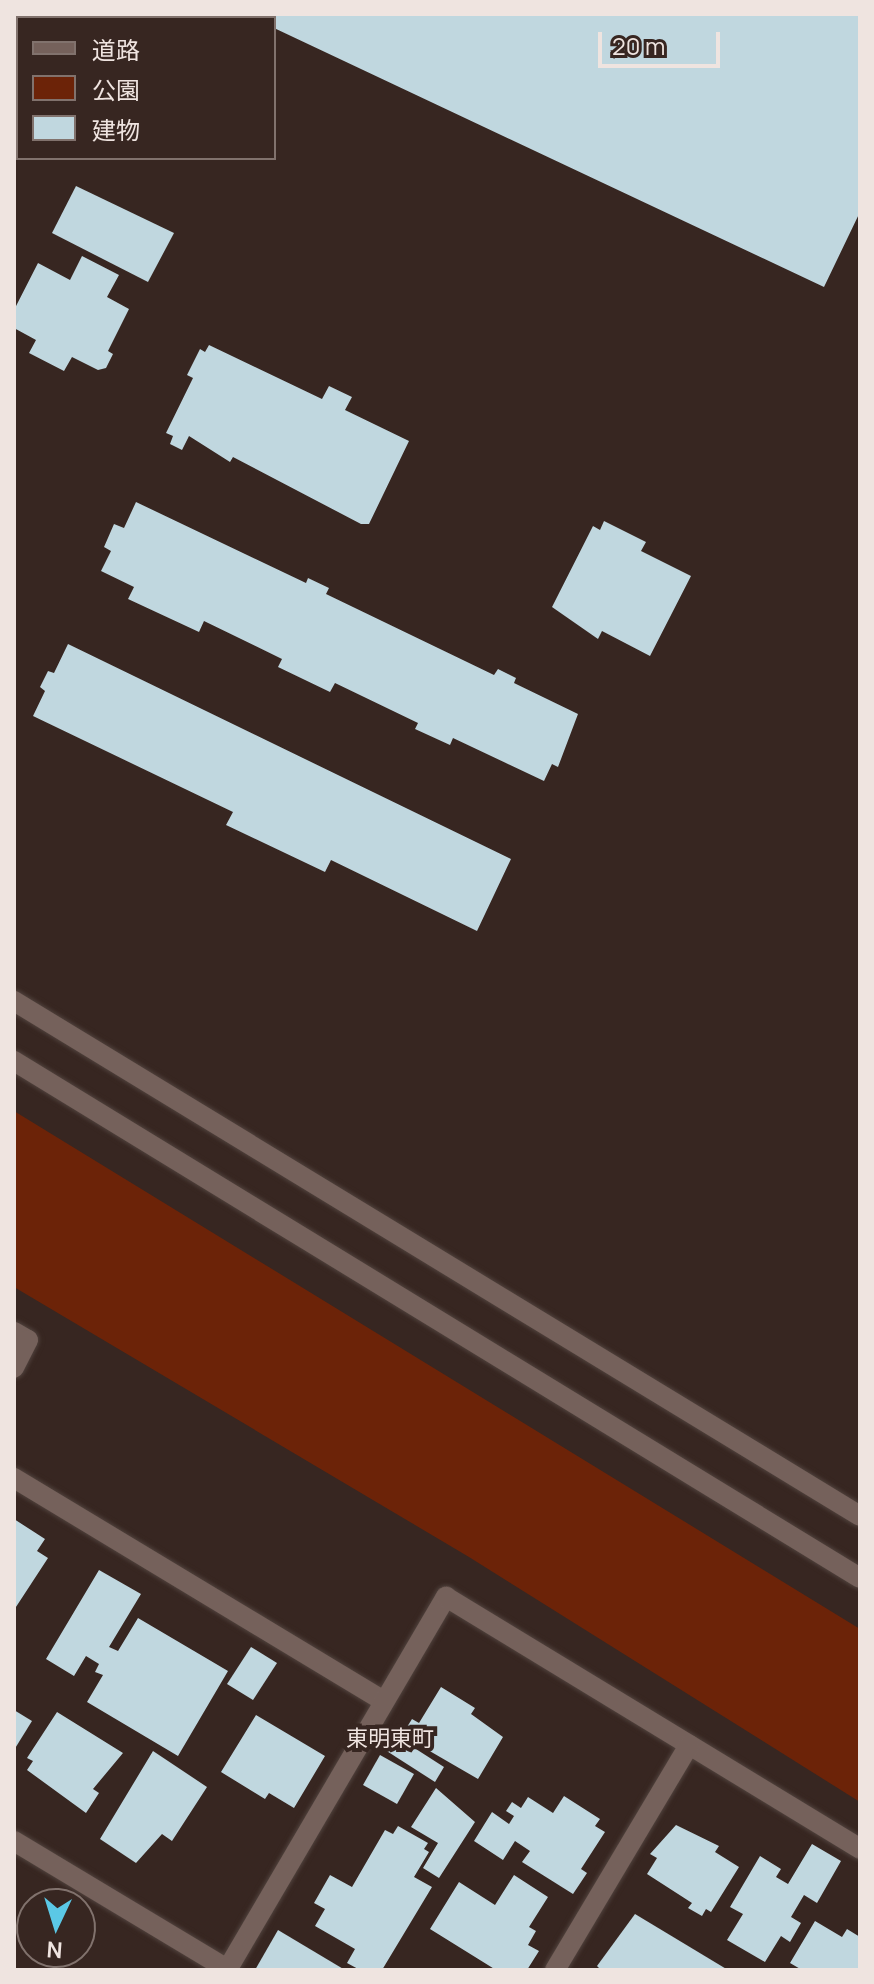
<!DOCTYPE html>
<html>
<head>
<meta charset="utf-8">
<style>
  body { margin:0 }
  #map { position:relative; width:874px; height:1984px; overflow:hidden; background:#372621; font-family:Manrope,"Noto Sans JP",sans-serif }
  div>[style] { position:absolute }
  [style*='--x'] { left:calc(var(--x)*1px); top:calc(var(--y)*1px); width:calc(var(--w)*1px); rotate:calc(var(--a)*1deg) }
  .green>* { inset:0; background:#6c2308 }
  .building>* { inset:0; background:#c0d7df }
  .roads { filter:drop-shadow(0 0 2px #50423d) drop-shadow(0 0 2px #50423d) }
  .minor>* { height:20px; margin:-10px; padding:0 10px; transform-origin:10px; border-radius:10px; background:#75615b }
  span { translate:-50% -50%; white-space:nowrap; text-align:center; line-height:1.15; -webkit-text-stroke:8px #372621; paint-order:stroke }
  .neighbourhood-label { font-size:22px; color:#efe4e0 }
  .frame { position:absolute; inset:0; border:16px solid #efe4e0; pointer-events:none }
  .legend { position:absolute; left:16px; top:16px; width:260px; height:144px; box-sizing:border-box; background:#372621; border:2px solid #81726d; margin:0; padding:10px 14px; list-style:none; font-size:24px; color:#efe4e0 }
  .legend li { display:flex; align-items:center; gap:16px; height:40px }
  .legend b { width:40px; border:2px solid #81726d }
  .north { position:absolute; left:16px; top:1888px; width:80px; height:80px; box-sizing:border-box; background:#372621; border:2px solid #81726d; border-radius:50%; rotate:184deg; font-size:22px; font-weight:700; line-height:32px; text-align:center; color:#efe4e0 }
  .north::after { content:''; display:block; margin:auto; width:28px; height:36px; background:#5bc8e6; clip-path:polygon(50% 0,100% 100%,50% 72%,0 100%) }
  .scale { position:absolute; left:598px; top:32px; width:122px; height:36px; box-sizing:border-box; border:4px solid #efe4e0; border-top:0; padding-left:10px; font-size:24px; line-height:28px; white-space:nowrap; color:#efe4e0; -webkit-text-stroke:6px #372621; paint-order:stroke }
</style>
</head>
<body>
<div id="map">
  <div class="green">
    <div style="clip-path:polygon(14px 1111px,860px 1629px,860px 1802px,469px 1557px,14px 1287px)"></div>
  </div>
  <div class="building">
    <div style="clip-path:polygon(244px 14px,860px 14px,860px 212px,824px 287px,274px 28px,274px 18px)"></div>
    <div style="clip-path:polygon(76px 186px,174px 233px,148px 282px,52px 233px)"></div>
    <div style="clip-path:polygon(82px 256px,119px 275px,107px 297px,129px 309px,108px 351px,113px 354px,106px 368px,98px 370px,72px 357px,64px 371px,29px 353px,36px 340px,14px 328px,14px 310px,38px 263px,70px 280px)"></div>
    <div style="clip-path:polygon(209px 345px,322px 399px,329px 386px,352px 397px,345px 410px,409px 441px,369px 524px,361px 524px,233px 457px,230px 462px,189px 436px,182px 450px,170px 444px,173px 436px,166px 433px,193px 378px,187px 375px,200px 349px,205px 352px)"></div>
    <div style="clip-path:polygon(136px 502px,306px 583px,308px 578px,329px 588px,326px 594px,494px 675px,498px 669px,516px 678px,514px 683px,578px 714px,558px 767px,552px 764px,544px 781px,453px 738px,450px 745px,415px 729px,418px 723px,335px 683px,330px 692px,278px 667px,282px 659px,204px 621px,199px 632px,128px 599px,134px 587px,101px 571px,111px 551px,104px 547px,114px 524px,124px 528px)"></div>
    <div style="clip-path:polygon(604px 521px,646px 542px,641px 551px,691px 576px,650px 656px,602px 631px,598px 639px,552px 607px,593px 526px,600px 530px)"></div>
    <div style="clip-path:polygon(68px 644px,511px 859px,477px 931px,331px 860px,325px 872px,226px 825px,233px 812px,33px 716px,45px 691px,40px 687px,48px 671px,54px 673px)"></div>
    <div style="clip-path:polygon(14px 1519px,45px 1539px,37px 1551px,48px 1558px,14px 1610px)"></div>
    <div style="clip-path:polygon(99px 1570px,141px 1594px,109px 1647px,118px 1651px,138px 1618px,228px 1671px,178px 1756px,87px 1702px,103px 1675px,95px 1672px,99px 1664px,86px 1656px,74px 1676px,46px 1659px)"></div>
    <div style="clip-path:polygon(251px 1647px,277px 1663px,253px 1700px,227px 1684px)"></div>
    <div style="clip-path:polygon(441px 1687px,475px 1708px,471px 1714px,503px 1737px,478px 1779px,402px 1735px,412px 1719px,419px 1723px)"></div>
    <div style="clip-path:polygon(14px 1710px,32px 1721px,14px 1750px)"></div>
    <div style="clip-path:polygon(57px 1712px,123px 1753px,93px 1789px,99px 1793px,86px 1813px,27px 1770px,33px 1761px,27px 1758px)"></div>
    <div style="clip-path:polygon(256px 1715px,325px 1756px,294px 1808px,269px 1793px,265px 1799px,221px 1772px)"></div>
    <div style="clip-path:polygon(391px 1733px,444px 1767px,435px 1782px,382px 1748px)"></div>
    <div style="clip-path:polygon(153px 1751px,207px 1787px,172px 1841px,162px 1834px,136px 1863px,100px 1839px)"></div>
    <div style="clip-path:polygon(380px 1755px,414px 1774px,397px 1804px,363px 1785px)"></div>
    <div style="clip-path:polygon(436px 1788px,475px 1822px,439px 1878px,423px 1868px,438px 1843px,411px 1827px)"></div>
    <div style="clip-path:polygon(564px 1796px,600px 1819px,595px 1826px,605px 1832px,581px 1869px,587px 1873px,573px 1894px,522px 1862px,530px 1851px,515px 1841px,503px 1860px,474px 1841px,492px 1812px,509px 1824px,514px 1816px,506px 1811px,512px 1802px,521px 1808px,528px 1797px,553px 1813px)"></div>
    <div style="clip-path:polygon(676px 1825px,719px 1846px,715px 1852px,739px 1867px,711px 1912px,706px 1909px,702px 1916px,688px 1908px,692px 1903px,647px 1874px,657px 1858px,650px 1854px)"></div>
    <div style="clip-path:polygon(398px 1826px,428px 1843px,424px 1849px,429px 1852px,414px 1877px,432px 1887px,382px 1970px,360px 1970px,347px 1963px,355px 1949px,315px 1926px,325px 1909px,314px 1903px,330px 1875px,352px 1887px,385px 1830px,393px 1834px)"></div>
    <div style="clip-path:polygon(812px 1844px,841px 1861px,817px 1903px,804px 1895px,791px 1917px,801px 1923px,790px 1942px,781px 1936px,765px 1962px,727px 1940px,743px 1914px,730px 1907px,760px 1856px,781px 1869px,776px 1877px,788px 1884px)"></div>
    <div style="clip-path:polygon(514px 1875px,548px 1897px,529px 1927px,536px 1931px,528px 1945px,539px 1951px,527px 1970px,496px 1970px,430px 1929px,459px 1882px,495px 1905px)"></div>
    <div style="clip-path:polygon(635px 1914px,728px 1970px,601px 1970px,597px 1966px)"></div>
    <div style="clip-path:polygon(815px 1921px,842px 1937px,847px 1929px,860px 1937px,860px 1970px,802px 1970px,790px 1963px)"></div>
    <div style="clip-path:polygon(278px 1930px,345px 1970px,255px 1970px)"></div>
  </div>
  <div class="roads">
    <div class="minor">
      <div style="--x:48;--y:18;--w:4;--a:-76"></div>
      <div style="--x:14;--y:89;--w:9;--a:-63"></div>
      <div style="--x:14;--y:1001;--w:990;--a:31.33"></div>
      <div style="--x:14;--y:1061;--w:991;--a:31.43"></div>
      <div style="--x:14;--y:1332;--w:16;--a:30"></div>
      <div style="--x:28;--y:1340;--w:31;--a:117"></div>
      <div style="--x:14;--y:1478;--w:432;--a:31.1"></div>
      <div style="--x:14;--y:1841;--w:249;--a:31"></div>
      <div style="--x:227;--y:1970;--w:433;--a:-59.6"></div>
      <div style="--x:446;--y:1597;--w:485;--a:31.3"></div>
      <div style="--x:555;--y:1970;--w:262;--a:-59.2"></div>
    </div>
  </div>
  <div class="neighbourhood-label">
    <span style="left:390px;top:1739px">東明東町</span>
  </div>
  <div class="frame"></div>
  <ul class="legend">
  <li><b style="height:10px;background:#75615b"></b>道路</li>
  <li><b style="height:22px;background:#6c2308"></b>公園</li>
  <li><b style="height:22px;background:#c0d7df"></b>建物</li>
  </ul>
  <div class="north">N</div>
  <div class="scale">20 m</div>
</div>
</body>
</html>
